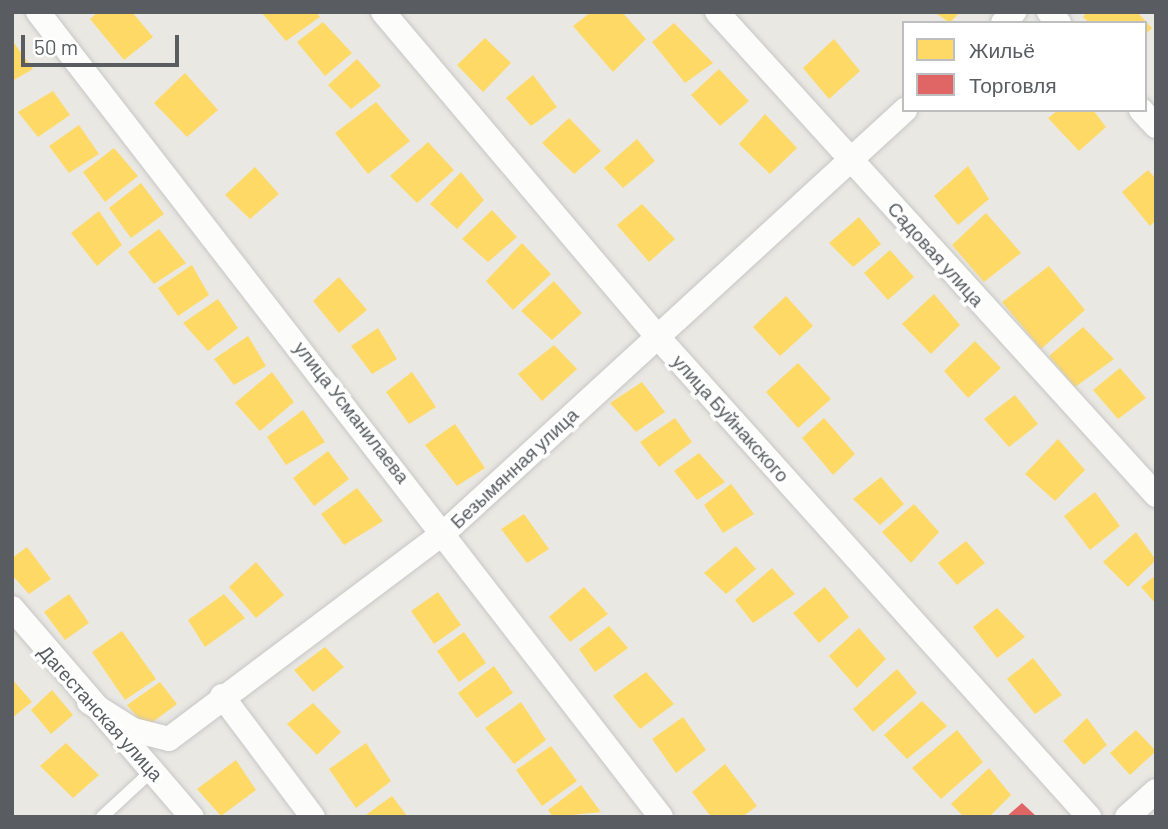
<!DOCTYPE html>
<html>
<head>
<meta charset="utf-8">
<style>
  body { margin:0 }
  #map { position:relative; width:1168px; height:829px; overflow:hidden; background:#e9e8e3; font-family:Barlow,sans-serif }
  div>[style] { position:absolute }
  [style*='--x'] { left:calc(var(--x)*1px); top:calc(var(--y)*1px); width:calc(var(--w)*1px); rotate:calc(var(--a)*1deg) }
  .homes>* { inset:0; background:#ffd966 }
  .shops>* { inset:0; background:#e06666 }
  .roads { filter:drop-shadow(0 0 2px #c6c6c5) drop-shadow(0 0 2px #c6c6c5) }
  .lane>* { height:12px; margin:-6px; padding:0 6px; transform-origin:6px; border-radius:6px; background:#fcfcfb }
  .street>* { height:24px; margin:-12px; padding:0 12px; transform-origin:12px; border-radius:12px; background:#fcfcfb }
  span { translate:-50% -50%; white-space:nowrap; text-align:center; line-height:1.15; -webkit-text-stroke:7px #fff; paint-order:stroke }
  .street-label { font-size:19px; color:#595d61 }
  .frame { position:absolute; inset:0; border:14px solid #595d61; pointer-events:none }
  .legend { position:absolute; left:902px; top:21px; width:245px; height:91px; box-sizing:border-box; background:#fff; border:2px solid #bdbec0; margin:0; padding:9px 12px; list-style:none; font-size:21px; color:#595d61 }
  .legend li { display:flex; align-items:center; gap:14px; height:35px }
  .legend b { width:35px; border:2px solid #bdbec0 }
  .scale { position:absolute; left:21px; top:35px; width:158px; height:32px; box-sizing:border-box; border:4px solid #595d61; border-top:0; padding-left:9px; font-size:21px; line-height:24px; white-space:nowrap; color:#595d61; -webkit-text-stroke:5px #fff; paint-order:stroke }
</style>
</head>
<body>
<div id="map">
  <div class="homes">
    <div style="clip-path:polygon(98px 12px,132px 12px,153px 37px,124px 60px,90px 19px)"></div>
    <div style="clip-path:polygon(261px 12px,316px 12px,320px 17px,286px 41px)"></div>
    <div style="clip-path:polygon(591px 12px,622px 12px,646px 39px,613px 72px,573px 26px)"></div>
    <div style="clip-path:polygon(934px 12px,960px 12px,950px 23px)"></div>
    <div style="clip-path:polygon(1087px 12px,1137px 12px,1152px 28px,1145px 35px,1145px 23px,1089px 23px,1083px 17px)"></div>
    <div style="clip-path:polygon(323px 22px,352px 53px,325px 76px,297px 42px)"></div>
    <div style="clip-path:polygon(674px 23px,713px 63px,685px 83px,652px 42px)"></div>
    <div style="clip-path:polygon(485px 38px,511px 63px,483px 92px,457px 65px)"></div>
    <div style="clip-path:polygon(834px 39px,860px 71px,829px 99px,803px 68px)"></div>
    <div style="clip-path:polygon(14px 43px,33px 69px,12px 81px,12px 44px)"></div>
    <div style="clip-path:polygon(357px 59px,381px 86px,351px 109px,328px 85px)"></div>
    <div style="clip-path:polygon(719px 69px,749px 101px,720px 126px,691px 95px)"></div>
    <div style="clip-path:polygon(185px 73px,218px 110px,187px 137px,154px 103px)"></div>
    <div style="clip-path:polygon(533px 75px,557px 107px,531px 126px,506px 98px)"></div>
    <div style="clip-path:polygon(53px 91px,70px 115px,38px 137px,18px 112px)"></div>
    <div style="clip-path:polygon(376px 102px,410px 141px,368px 174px,335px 133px)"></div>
    <div style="clip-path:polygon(1058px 110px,1093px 110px,1106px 127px,1079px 151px,1048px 118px)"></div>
    <div style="clip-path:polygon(765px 114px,797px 148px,770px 174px,739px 144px)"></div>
    <div style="clip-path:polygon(569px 118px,601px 151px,574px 174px,542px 143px)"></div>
    <div style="clip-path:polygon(79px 125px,99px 154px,69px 173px,49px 146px)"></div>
    <div style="clip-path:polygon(637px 139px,655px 161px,623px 188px,604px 168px)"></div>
    <div style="clip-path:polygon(428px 142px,454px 170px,417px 203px,390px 176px)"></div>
    <div style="clip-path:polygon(114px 148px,138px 176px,105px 202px,83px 172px)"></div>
    <div style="clip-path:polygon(968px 166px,989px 199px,958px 225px,934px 196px)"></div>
    <div style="clip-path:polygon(255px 167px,279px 194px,250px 219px,225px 195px)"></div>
    <div style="clip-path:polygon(1148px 170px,1156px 179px,1156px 220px,1150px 226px,1122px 192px)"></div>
    <div style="clip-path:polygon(461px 172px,484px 200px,457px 229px,430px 204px)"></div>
    <div style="clip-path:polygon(141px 183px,164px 214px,131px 238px,109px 208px)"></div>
    <div style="clip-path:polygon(642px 204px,675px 239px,649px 262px,617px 225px)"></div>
    <div style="clip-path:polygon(492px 210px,517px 237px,488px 262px,462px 239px)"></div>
    <div style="clip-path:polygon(99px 211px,122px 245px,97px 266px,71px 233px)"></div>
    <div style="clip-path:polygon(986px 213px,1021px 253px,984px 282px,952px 245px)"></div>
    <div style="clip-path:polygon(859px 217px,881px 244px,853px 267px,829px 243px)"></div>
    <div style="clip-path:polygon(159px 229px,186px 263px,154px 284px,128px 252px)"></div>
    <div style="clip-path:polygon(522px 243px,551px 274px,513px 310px,486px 281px)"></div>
    <div style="clip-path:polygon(890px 250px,914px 277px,888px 300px,864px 273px)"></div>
    <div style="clip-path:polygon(192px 265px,209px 295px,178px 316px,158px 288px)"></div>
    <div style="clip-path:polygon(1049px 266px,1085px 310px,1041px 349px,1002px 302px)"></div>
    <div style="clip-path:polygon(339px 277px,367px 310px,339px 333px,313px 301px)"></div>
    <div style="clip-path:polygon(554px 281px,582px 313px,552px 340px,521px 311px)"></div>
    <div style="clip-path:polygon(934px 294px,960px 325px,931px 354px,902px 324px)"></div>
    <div style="clip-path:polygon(786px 296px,813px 326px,780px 356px,753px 327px)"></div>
    <div style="clip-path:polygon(218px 299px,238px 328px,208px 351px,183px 323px)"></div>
    <div style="clip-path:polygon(1083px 327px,1114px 359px,1075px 387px,1049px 356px)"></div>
    <div style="clip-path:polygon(378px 328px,397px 359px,372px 374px,351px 346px)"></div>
    <div style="clip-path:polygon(248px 336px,266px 366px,234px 385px,214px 359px)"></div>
    <div style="clip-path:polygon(975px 341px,1001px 368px,968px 398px,944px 371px)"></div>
    <div style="clip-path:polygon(554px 345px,577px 369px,542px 401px,518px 374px)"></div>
    <div style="clip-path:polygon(798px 363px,831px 399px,798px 428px,766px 392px)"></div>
    <div style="clip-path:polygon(1120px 368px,1146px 398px,1118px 419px,1093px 390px)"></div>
    <div style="clip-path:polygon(272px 372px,294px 402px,260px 431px,235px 403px)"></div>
    <div style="clip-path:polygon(412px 372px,436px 407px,409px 424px,386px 392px)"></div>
    <div style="clip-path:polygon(642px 382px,665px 412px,636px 432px,610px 403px)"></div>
    <div style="clip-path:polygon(1015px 395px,1038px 424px,1009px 447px,984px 419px)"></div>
    <div style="clip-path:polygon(303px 410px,325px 442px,286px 465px,267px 437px)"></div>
    <div style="clip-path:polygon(675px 418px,692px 442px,659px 467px,640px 442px)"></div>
    <div style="clip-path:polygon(824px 418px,855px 454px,833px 475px,802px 438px)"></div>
    <div style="clip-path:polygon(455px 424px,485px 468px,457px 486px,425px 445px)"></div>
    <div style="clip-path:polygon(1058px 439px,1085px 470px,1055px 501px,1025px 474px)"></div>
    <div style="clip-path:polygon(328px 451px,349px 479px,314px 506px,293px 478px)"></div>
    <div style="clip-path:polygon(699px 453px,725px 482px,697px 500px,674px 471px)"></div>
    <div style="clip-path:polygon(881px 477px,904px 504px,880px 525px,853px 499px)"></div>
    <div style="clip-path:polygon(731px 484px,754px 514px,723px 533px,704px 505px)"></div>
    <div style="clip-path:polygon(357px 488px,383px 521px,344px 545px,321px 514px)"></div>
    <div style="clip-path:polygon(1095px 492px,1120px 526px,1090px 550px,1064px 516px)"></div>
    <div style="clip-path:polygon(914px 504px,939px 532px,911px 563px,882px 532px)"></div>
    <div style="clip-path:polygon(524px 514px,549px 549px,527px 563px,501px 529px)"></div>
    <div style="clip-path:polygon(1136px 532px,1156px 560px,1128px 587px,1103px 562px)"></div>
    <div style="clip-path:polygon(966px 541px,985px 563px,957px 585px,938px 563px)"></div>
    <div style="clip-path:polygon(736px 546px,756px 569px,726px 594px,704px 573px)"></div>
    <div style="clip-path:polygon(27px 547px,51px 579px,29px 594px,12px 575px,12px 558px)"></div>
    <div style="clip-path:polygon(256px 562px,284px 595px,256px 618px,229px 587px)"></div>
    <div style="clip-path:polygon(772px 568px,795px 594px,753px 623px,735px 600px)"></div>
    <div style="clip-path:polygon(1156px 575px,1156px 604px,1141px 587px)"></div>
    <div style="clip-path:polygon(584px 587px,608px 614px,570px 642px,549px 617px)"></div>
    <div style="clip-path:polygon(825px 587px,849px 617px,819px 643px,793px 613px)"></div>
    <div style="clip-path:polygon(438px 592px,461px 625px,434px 644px,411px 611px)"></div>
    <div style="clip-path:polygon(69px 594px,89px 623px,65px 640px,44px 612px)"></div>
    <div style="clip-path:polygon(224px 594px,245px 618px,205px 647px,188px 620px)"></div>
    <div style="clip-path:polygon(997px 608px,1025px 637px,997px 658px,973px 627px)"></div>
    <div style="clip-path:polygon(609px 626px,628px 648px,595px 672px,579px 649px)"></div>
    <div style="clip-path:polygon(859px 628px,886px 659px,857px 688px,829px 656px)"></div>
    <div style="clip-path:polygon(122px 631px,156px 679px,125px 700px,92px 652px)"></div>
    <div style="clip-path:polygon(464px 632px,486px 663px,459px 682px,437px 651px)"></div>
    <div style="clip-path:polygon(325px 647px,344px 667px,313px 692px,294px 670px)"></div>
    <div style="clip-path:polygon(1033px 658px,1062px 695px,1035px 714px,1007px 679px)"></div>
    <div style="clip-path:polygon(494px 666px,513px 693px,477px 718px,458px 693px)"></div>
    <div style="clip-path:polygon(897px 669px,917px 693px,873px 732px,853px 709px)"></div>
    <div style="clip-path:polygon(646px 672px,674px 704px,640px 729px,613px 696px)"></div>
    <div style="clip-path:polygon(12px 679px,32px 702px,12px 718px)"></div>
    <div style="clip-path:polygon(160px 682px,177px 704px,146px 727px,127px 705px)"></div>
    <div style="clip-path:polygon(52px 690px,73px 715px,51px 734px,31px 710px)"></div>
    <div style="clip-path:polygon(922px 701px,947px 726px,907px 759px,884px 735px)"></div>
    <div style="clip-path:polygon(521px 702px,546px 740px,514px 764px,485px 728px)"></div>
    <div style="clip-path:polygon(313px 703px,341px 732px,317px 755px,287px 724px)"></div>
    <div style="clip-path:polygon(683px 717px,706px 750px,676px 773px,652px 739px)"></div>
    <div style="clip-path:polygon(1087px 718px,1107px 745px,1084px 765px,1063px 741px)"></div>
    <div style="clip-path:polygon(957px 730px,983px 762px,941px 799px,912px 768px)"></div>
    <div style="clip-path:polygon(1136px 730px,1156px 751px,1130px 775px,1110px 753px)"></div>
    <div style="clip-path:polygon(66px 743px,99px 775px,73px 798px,40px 766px)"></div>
    <div style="clip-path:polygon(366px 743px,391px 781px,356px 808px,329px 769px)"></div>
    <div style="clip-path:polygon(551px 746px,577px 781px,542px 806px,516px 770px)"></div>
    <div style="clip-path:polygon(236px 760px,256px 790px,221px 816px,197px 789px)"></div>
    <div style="clip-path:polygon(725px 764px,757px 806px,742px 817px,711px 817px,692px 792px)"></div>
    <div style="clip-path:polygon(989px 768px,1011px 795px,989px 817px,964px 817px,951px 804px)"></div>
    <div style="clip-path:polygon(581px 785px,601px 812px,553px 817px,548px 810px)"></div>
    <div style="clip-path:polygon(392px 796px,408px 817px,363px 817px)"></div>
  </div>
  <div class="shops">
    <div style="clip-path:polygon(1022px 803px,1037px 817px,1006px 817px)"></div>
  </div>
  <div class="roads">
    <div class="lane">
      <div style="--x:102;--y:817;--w:69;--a:-42.7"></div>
    </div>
    <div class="street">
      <div style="--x:38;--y:12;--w:1018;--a:52.26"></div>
      <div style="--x:383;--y:12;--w:424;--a:49.8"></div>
      <div style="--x:657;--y:336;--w:647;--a:48.07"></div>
      <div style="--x:717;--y:12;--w:653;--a:47.73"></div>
      <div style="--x:1049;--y:12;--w:15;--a:48"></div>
      <div style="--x:1003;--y:23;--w:16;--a:-45"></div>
      <div style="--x:1141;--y:110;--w:22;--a:47"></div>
      <div style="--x:12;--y:608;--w:276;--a:49.3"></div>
      <div style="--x:222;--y:696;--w:151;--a:53.1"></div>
      <div style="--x:89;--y:702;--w:52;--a:32.5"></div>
      <div style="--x:133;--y:730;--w:37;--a:14"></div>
      <div style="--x:169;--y:739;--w:346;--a:-36.9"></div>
      <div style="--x:446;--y:531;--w:623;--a:-42.53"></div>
      <div style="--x:1127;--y:817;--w:39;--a:-42"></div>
    </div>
  </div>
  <div class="street-label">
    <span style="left:936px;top:254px;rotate:48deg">Садовая улица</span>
    <span style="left:352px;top:412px;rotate:52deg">улица Усманилаева</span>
    <span style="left:731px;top:418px;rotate:48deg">улица Буйнакского</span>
    <span style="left:514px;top:468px;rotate:-43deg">Безымянная улица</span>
    <span style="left:101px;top:713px;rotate:48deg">Дагестанская улица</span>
  </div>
  <div class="frame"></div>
  <ul class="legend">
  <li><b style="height:19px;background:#ffd966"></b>Жильё</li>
  <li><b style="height:19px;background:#e06666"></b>Торговля</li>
  </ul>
  <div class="scale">50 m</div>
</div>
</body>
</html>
